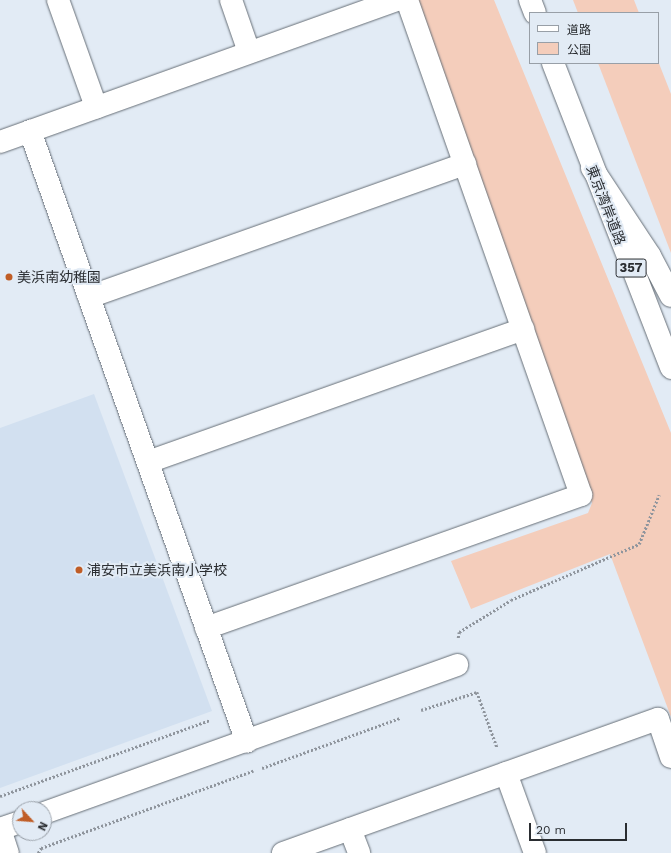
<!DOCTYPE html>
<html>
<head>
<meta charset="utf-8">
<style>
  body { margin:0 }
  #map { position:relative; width:671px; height:853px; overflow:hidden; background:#e2ebf5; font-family:"Work Sans","Noto Sans JP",sans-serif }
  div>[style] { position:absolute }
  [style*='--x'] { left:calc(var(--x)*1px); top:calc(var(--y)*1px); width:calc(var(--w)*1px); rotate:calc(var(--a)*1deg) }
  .built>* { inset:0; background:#d2e0f0 }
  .green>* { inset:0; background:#f4cdbb }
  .path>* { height:2.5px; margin-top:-1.25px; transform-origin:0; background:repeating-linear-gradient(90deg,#8f959d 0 2px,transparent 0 4px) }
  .roads { filter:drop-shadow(0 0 1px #676f77) drop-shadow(0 0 1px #676f77) }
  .minor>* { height:22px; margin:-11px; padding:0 11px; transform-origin:11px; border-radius:11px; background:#fff }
  .tertiary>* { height:22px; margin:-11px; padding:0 11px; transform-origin:11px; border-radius:11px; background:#fff }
  .trunk>* { height:22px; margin:-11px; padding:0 11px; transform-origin:11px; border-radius:11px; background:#fff }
  .motorway>* { height:22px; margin:-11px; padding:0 11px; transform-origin:11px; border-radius:11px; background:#fff }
  .dots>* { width:11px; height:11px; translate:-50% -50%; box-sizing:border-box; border:2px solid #e2ebf5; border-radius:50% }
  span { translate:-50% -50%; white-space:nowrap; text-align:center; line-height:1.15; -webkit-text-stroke:4px #e2ebf5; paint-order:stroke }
  .shield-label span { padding:1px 3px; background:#e2ebf5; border:1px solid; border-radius:3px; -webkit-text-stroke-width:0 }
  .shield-label { font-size:13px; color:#2a2d31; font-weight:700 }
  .street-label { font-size:14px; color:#2a2d31 }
  .poi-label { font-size:14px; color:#2a2d31 }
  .left { translate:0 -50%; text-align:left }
  .legend { position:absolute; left:529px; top:12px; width:130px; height:52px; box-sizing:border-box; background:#e2ebf5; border:1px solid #989fa7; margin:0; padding:5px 7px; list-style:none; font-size:12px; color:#2a2d31 }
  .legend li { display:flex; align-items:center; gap:8px; height:20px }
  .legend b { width:20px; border:1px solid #989fa7 }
  .north { position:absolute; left:12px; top:801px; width:40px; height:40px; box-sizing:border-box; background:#e2ebf5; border:1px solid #989fa7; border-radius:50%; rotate:116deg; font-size:11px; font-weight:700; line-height:16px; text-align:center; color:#2a2d31 }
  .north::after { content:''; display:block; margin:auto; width:14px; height:18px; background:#c05d26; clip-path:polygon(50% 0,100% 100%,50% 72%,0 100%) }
  .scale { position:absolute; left:529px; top:823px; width:98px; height:18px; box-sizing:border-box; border:2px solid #2a2d31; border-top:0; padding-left:5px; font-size:12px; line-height:14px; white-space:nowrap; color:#2a2d31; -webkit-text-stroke:3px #e2ebf5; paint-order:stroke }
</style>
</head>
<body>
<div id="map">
  <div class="built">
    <div style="clip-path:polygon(94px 394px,212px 711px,0 788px,0 428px)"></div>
  </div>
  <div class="green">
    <div style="clip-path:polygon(406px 0,494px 0,671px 433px,671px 717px,610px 554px,471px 609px,451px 561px,588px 513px,592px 503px)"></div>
    <div style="clip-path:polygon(573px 0,634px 0,639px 13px,578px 13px)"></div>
    <div style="clip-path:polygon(658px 61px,671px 94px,671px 253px,598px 63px)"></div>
  </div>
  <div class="path">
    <div style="--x:458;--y:638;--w:6;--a:-81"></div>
    <div style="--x:459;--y:632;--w:61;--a:-31.6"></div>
    <div style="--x:511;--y:600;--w:140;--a:-23.6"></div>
    <div style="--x:639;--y:544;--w:53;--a:-67.8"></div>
    <div style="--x:421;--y:710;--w:59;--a:-17.8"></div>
    <div style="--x:477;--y:692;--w:59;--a:70"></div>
    <div style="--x:262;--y:768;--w:147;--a:-19.9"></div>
    <div style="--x:0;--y:796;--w:223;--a:-19.9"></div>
    <div style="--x:38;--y:853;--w:6;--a:-59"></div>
    <div style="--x:41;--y:848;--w:226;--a:-20"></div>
  </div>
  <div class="roads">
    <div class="minor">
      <div style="--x:58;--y:0;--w:114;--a:70.4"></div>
      <div style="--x:231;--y:0;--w:55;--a:70.9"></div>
      <div style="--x:30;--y:131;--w:648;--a:70.45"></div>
      <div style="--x:0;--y:142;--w:421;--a:-19.7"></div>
      <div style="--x:89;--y:297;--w:399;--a:-19.5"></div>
      <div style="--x:148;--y:462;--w:398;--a:-19.5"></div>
      <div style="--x:206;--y:628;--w:398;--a:-19.5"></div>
      <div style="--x:581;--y:495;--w:525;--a:-109.37"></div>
      <div style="--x:506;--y:773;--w:85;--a:70.1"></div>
      <div style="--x:0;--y:829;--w:25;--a:72"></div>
      <div style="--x:350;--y:829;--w:26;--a:69"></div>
      <div style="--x:283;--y:853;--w:398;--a:-19.7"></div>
      <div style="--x:658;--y:719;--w:40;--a:71.1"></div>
    </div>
    <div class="tertiary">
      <div style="--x:44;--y:813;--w:439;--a:-19.7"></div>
      <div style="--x:0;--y:829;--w:21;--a:-19"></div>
    </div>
    <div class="trunk">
      <div style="--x:530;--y:0;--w:14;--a:69"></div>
      <div style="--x:553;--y:63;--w:327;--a:68.8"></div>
    </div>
    <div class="motorway">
      <div style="--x:592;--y:168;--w:105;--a:56.6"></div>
      <div style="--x:650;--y:256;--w:45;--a:62.3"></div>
    </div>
  </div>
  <div class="dots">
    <div style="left:9px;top:277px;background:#c05d26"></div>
    <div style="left:79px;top:570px;background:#c05d26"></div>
  </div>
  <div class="shield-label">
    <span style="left:631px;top:268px">357</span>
  </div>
  <div class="street-label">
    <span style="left:606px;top:205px;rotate:69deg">東京湾岸道路</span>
  </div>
  <div class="poi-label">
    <span class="left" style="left:17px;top:277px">美浜南幼稚園</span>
    <span class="left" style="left:87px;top:570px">浦安市立美浜南小学校</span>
  </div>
  <ul class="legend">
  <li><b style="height:5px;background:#fff"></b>道路</li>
  <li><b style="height:11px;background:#f4cdbb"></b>公園</li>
  </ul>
  <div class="north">N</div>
  <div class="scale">20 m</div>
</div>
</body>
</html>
